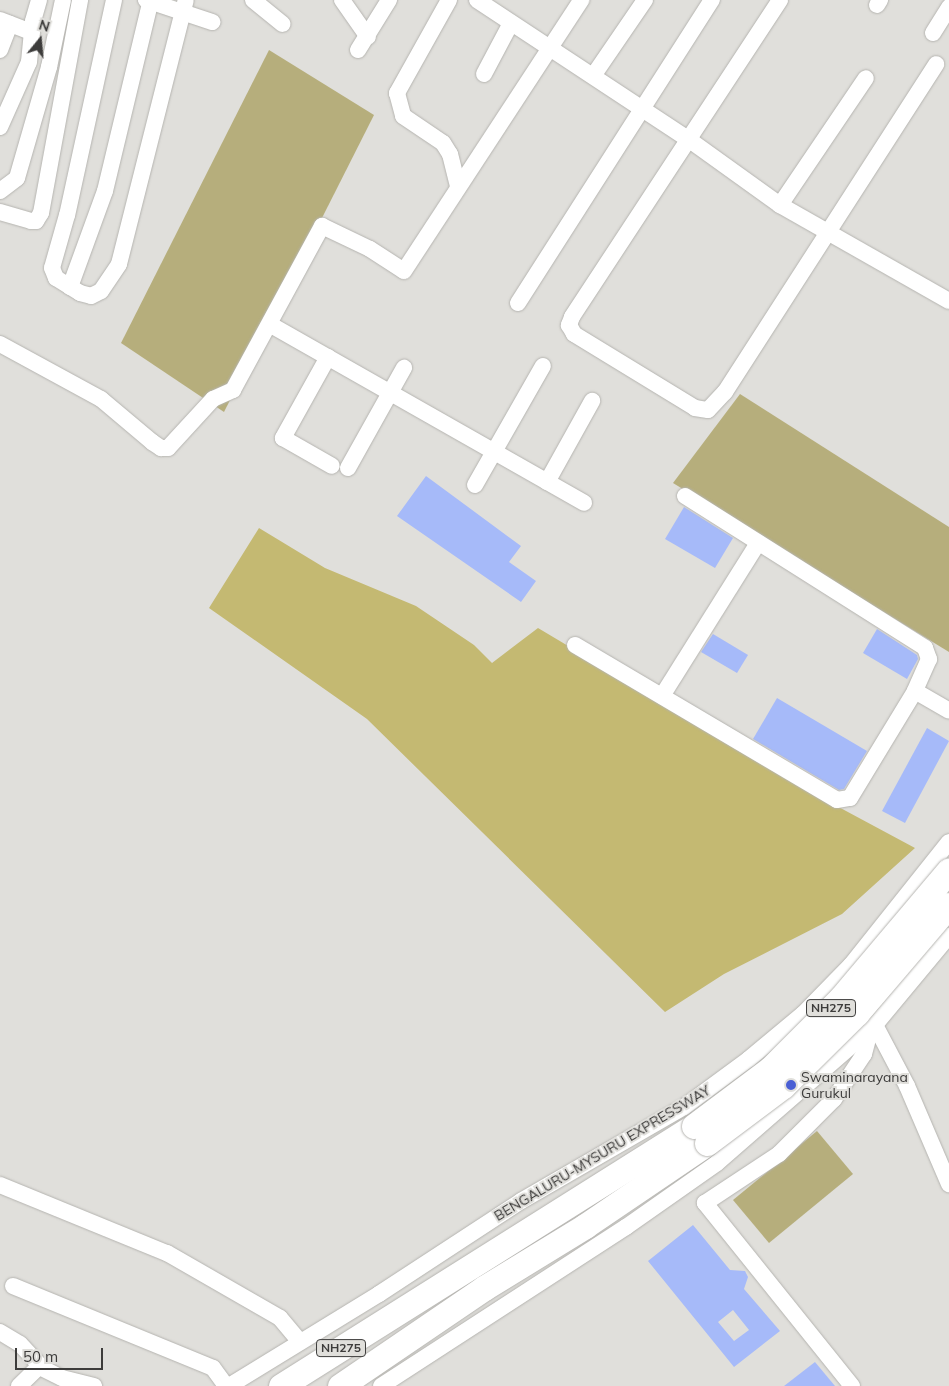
<!DOCTYPE html>
<html>
<head>
<meta charset="utf-8">
<style>
  body { margin:0 }
  #map { position:relative; width:949px; height:1386px; overflow:hidden; background:#e0dfdb; font-family:Mulish,sans-serif }
  div>[style] { position:absolute }
  [style*='--x'] { left:calc(var(--x)*1px); top:calc(var(--y)*1px); width:calc(var(--w)*1px); rotate:calc(var(--a)*1deg) }
  .green>* { inset:0; background:#b6ae7c }
  .water>* { inset:0; background:#c4b972 }
  .building>* { inset:0; background:#a6baf9 }
  .roads { filter:drop-shadow(0 0 1px #b5b4b0) drop-shadow(0 0 1px #b5b4b0) }
  .minor>* { height:16px; margin:-8px; padding:0 8px; transform-origin:8px; border-radius:8px; background:#fff }
  .highway>* { height:25px; margin:-12.5px; padding:0 12.5px; transform-origin:12.5px; border-radius:12.5px; background:#fff }
  .bridges { filter:drop-shadow(0 0 1px #b5b4b0) drop-shadow(0 0 1px #b5b4b0) }
  .highway-bridge>* { height:25px; margin:-12.5px; padding:0 12.5px; transform-origin:12.5px; border-radius:12.5px; background:#fff }
  .dots>* { width:14px; height:14px; translate:-50% -50%; box-sizing:border-box; border:2px solid #e0dfdb; border-radius:50% }
  span { translate:-50% -50%; white-space:nowrap; text-align:center; line-height:1.15; -webkit-text-stroke:4px #e0dfdb; paint-order:stroke }
  .shield-label span { padding:1px 4px; background:#e0dfdb; border:1px solid; border-radius:4px; -webkit-text-stroke-width:0 }
  .shield-label { font-size:12px; color:#3d3c3b; font-weight:700 }
  .poi-label { font-size:14px; color:#3d3c3b }
  .left { translate:0 -50%; text-align:left }
  .street-label { font-size:14px; color:#3d3c3b }
  .north { position:absolute; left:15px; top:15px; width:50px; height:50px; -webkit-text-stroke:4px #e0dfdb; paint-order:stroke; rotate:17deg; font-size:14px; font-weight:700; line-height:20px; text-align:center; color:#3d3c3b }
  .north::after { content:''; display:block; margin:auto; width:18px; height:22px; background:#3d3c3b; clip-path:polygon(50% 0,100% 100%,50% 72%,0 100%) }
  .scale { position:absolute; left:15px; top:1348px; width:88px; height:22px; box-sizing:border-box; border:2px solid #3d3c3b; border-top:0; padding-left:6px; font-size:15px; line-height:18px; white-space:nowrap; color:#3d3c3b; -webkit-text-stroke:4px #e0dfdb; paint-order:stroke }
</style>
</head>
<body>
<div id="map">
  <div class="green">
    <div style="clip-path:polygon(269px 50px,374px 115px,224px 412px,121px 343px)"></div>
    <div style="clip-path:polygon(740px 394px,949px 527px,949px 652px,673px 483px)"></div>
    <div style="clip-path:polygon(817px 1131px,853px 1174px,769px 1243px,733px 1200px)"></div>
  </div>
  <div class="water">
    <div style="clip-path:polygon(259px 528px,325px 568px,416px 606px,474px 645px,492px 663px,538px 628px,833px 804px,915px 848px,842px 914px,724px 974px,665px 1012px,367px 719px,209px 608px)"></div>
  </div>
  <div class="building">
    <div style="clip-path:polygon(426px 476px,521px 546px,509px 562px,536px 581px,521px 602px,397px 516px)"></div>
    <div style="clip-path:polygon(684px 507px,733px 538px,715px 568px,665px 539px)"></div>
    <div style="clip-path:polygon(877px 629px,917px 655px,918px 659px,907px 679px,863px 653px)"></div>
    <div style="clip-path:polygon(713px 634px,748px 655px,737px 673px,701px 652px)"></div>
    <div style="clip-path:polygon(777px 698px,867px 751px,844px 789px,839px 790px,753px 739px)"></div>
    <div style="clip-path:polygon(927px 728px,949px 741px,905px 823px,882px 811px)"></div>
    <div style="clip-path:polygon(evenodd,693px 1225px,730px 1270px,745px 1271px,748px 1277px,744px 1289px,780px 1331px,734px 1367px,648px 1261px,693px 1225px,733px 1310px,749px 1330px,734px 1341px,718px 1322px,733px 1310px)"></div>
    <div style="clip-path:polygon(815px 1362px,835px 1386px,784px 1386px)"></div>
  </div>
  <div class="roads">
    <div class="minor">
      <div style="--x:114;--y:0;--w:220;--a:102.3"></div>
      <div style="--x:67;--y:215;--w:55;--a:105.8"></div>
      <div style="--x:52;--y:268;--w:11;--a:68"></div>
      <div style="--x:56;--y:278;--w:28;--a:32"></div>
      <div style="--x:80;--y:293;--w:11;--a:15"></div>
      <div style="--x:91;--y:296;--w:11;--a:-27"></div>
      <div style="--x:101;--y:291;--w:32;--a:-56"></div>
      <div style="--x:119;--y:264;--w:272;--a:-75.8"></div>
      <div style="--x:146;--y:0;--w:70;--a:18.4"></div>
      <div style="--x:253;--y:0;--w:38;--a:39"></div>
      <div style="--x:342;--y:0;--w:45;--a:54.9"></div>
      <div style="--x:449;--y:0;--w:107;--a:119.2"></div>
      <div style="--x:397;--y:93;--w:24;--a:75"></div>
      <div style="--x:403;--y:116;--w:48;--a:34"></div>
      <div style="--x:443;--y:143;--w:13;--a:58"></div>
      <div style="--x:450;--y:154;--w:34;--a:76"></div>
      <div style="--x:477;--y:0;--w:253;--a:33.4"></div>
      <div style="--x:688;--y:139;--w:113;--a:35.7"></div>
      <div style="--x:780;--y:205;--w:194;--a:29.6"></div>
      <div style="--x:780;--y:0;--w:379;--a:123.3"></div>
      <div style="--x:572;--y:317;--w:9;--a:111"></div>
      <div style="--x:569;--y:325;--w:10;--a:61"></div>
      <div style="--x:574;--y:334;--w:142;--a:31.4"></div>
      <div style="--x:695;--y:408;--w:13;--a:9"></div>
      <div style="--x:708;--y:410;--w:25;--a:-47"></div>
      <div style="--x:725;--y:392;--w:390;--a:-57.2"></div>
      <div style="--x:877;--y:5;--w:6;--a:-59"></div>
      <div style="--x:0;--y:20;--w:34;--a:21"></div>
      <div style="--x:933;--y:33;--w:31;--a:-58"></div>
      <div style="--x:0;--y:50;--w:28;--a:-69"></div>
      <div style="--x:358;--y:50;--w:59;--a:-58.2"></div>
      <div style="--x:484;--y:74;--w:58;--a:-62.1"></div>
      <div style="--x:593;--y:76;--w:92;--a:-55.6"></div>
      <div style="--x:0;--y:127;--w:71;--a:-66"></div>
      <div style="--x:29;--y:62;--w:41;--a:-84.4"></div>
      <div style="--x:33;--y:21;--w:22;--a:-74"></div>
      <div style="--x:0;--y:191;--w:21;--a:-37"></div>
      <div style="--x:17;--y:178;--w:116;--a:-73.9"></div>
      <div style="--x:49;--y:67;--w:68;--a:-78.2"></div>
      <div style="--x:780;--y:205;--w:153;--a:-55.9"></div>
      <div style="--x:0;--y:212;--w:32;--a:16"></div>
      <div style="--x:31;--y:221;--w:5;--a:0"></div>
      <div style="--x:36;--y:221;--w:9;--a:-58"></div>
      <div style="--x:41;--y:213;--w:217;--a:-79.6"></div>
      <div style="--x:70;--y:287;--w:102;--a:-70"></div>
      <div style="--x:105;--y:191;--w:196;--a:-76.5"></div>
      <div style="--x:518;--y:303;--w:360;--a:-57.4"></div>
      <div style="--x:271;--y:325;--w:360;--a:29.6"></div>
      <div style="--x:0;--y:344;--w:115;--a:28.6"></div>
      <div style="--x:101;--y:399;--w:67;--a:40.1"></div>
      <div style="--x:152;--y:442;--w:11;--a:34"></div>
      <div style="--x:161;--y:448;--w:7;--a:0"></div>
      <div style="--x:168;--y:448;--w:67;--a:-47.4"></div>
      <div style="--x:213;--y:399;--w:22;--a:-24"></div>
      <div style="--x:233;--y:390;--w:187;--a:-61.5"></div>
      <div style="--x:322;--y:226;--w:53;--a:25.6"></div>
      <div style="--x:370;--y:249;--w:40;--a:32.9"></div>
      <div style="--x:404;--y:271;--w:324;--a:-56.8"></div>
      <div style="--x:328;--y:357;--w:93;--a:119.1"></div>
      <div style="--x:283;--y:438;--w:56;--a:29.7"></div>
      <div style="--x:348;--y:468;--w:115;--a:-60.8"></div>
      <div style="--x:547;--y:482;--w:93;--a:-60.9"></div>
      <div style="--x:475;--y:485;--w:137;--a:-60.3"></div>
      <div style="--x:685;--y:496;--w:284;--a:32.3"></div>
      <div style="--x:925;--y:648;--w:12;--a:70"></div>
      <div style="--x:929;--y:659;--w:35;--a:114"></div>
      <div style="--x:575;--y:645;--w:304;--a:30.6"></div>
      <div style="--x:837;--y:800;--w:13;--a:-9"></div>
      <div style="--x:850;--y:798;--w:125;--a:-58.7"></div>
      <div style="--x:915;--y:691;--w:39;--a:30"></div>
      <div style="--x:662;--y:696;--w:181;--a:-57.9"></div>
      <div style="--x:875;--y:1025;--w:69;--a:62.3"></div>
      <div style="--x:907;--y:1086;--w:107;--a:66.8"></div>
      <div style="--x:0;--y:1185;--w:180;--a:22.2"></div>
      <div style="--x:167;--y:1253;--w:130;--a:29.9"></div>
      <div style="--x:280;--y:1318;--w:31;--a:50"></div>
      <div style="--x:13;--y:1286;--w:216;--a:22.3"></div>
      <div style="--x:213;--y:1368;--w:22;--a:54"></div>
      <div style="--x:0;--y:1332;--w:23;--a:31"></div>
      <div style="--x:20;--y:1344;--w:33;--a:47"></div>
      <div style="--x:42;--y:1368;--w:22;--a:27"></div>
      <div style="--x:62;--y:1378;--w:33;--a:14"></div>
      <div style="--x:19;--y:1386;--w:29;--a:-44"></div>
      <div style="--x:229;--y:1386;--w:176;--a:-31.5"></div>
      <div style="--x:379;--y:1294;--w:170;--a:-33.2"></div>
      <div style="--x:521;--y:1201;--w:188;--a:-30"></div>
      <div style="--x:684;--y:1107;--w:81;--a:-36.4"></div>
      <div style="--x:749;--y:1059;--w:70;--a:-39.8"></div>
      <div style="--x:803;--y:1014;--w:69;--a:-45.6"></div>
      <div style="--x:851;--y:965;--w:157;--a:-51.5"></div>
      <div style="--x:381;--y:1386;--w:292;--a:-33"></div>
      <div style="--x:626;--y:1227;--w:111;--a:-35.1"></div>
      <div style="--x:717;--y:1163;--w:210;--a:-41.1"></div>
      <div style="--x:875;--y:1025;--w:116;--a:-50.3"></div>
      <div style="--x:852;--y:1386;--w:235;--a:-128.8"></div>
      <div style="--x:705;--y:1203;--w:89;--a:-33.5"></div>
      <div style="--x:779;--y:1154;--w:78;--a:-45"></div>
      <div style="--x:834;--y:1099;--w:54;--a:-56.3"></div>
      <div style="--x:864;--y:1054;--w:27;--a:-75"></div>
    </div>
    <div class="highway">
      <div style="--x:281;--y:1386;--w:488;--a:-32.2"></div>
      <div style="--x:340;--y:1386;--w:174;--a:-34.2"></div>
      <div style="--x:484;--y:1288;--w:119;--a:-31.5"></div>
      <div style="--x:585;--y:1226;--w:148;--a:-34.2"></div>
    </div>
  </div>
  <div class="bridges">
    <div class="highway-bridge">
      <div style="--x:694;--y:1126;--w:95;--a:-36.9"></div>
      <div style="--x:770;--y:1069;--w:100;--a:-45"></div>
      <div style="--x:841;--y:998;--w:167;--a:-49.8"></div>
      <div style="--x:707;--y:1143;--w:95;--a:-36.9"></div>
      <div style="--x:783;--y:1086;--w:104;--a:-44.6"></div>
      <div style="--x:857;--y:1013;--w:142;--a:-49.6"></div>
    </div>
  </div>
  <div class="dots">
    <div style="left:791px;top:1085px;background:#4a5fd4"></div>
  </div>
  <div class="shield-label">
    <span style="left:831px;top:1008px">NH275</span>
    <span style="left:341px;top:1348px">NH275</span>
  </div>
  <div class="poi-label">
    <span class="left" style="left:801px;top:1085px">Swaminarayana<br>Gurukul</span>
  </div>
  <div class="street-label">
    <span style="left:602px;top:1153px;rotate:-31deg">BENGALURU-MYSURU EXPRESSWAY</span>
  </div>
  <div class="north">N</div>
  <div class="scale">50 m</div>
</div>
</body>
</html>
